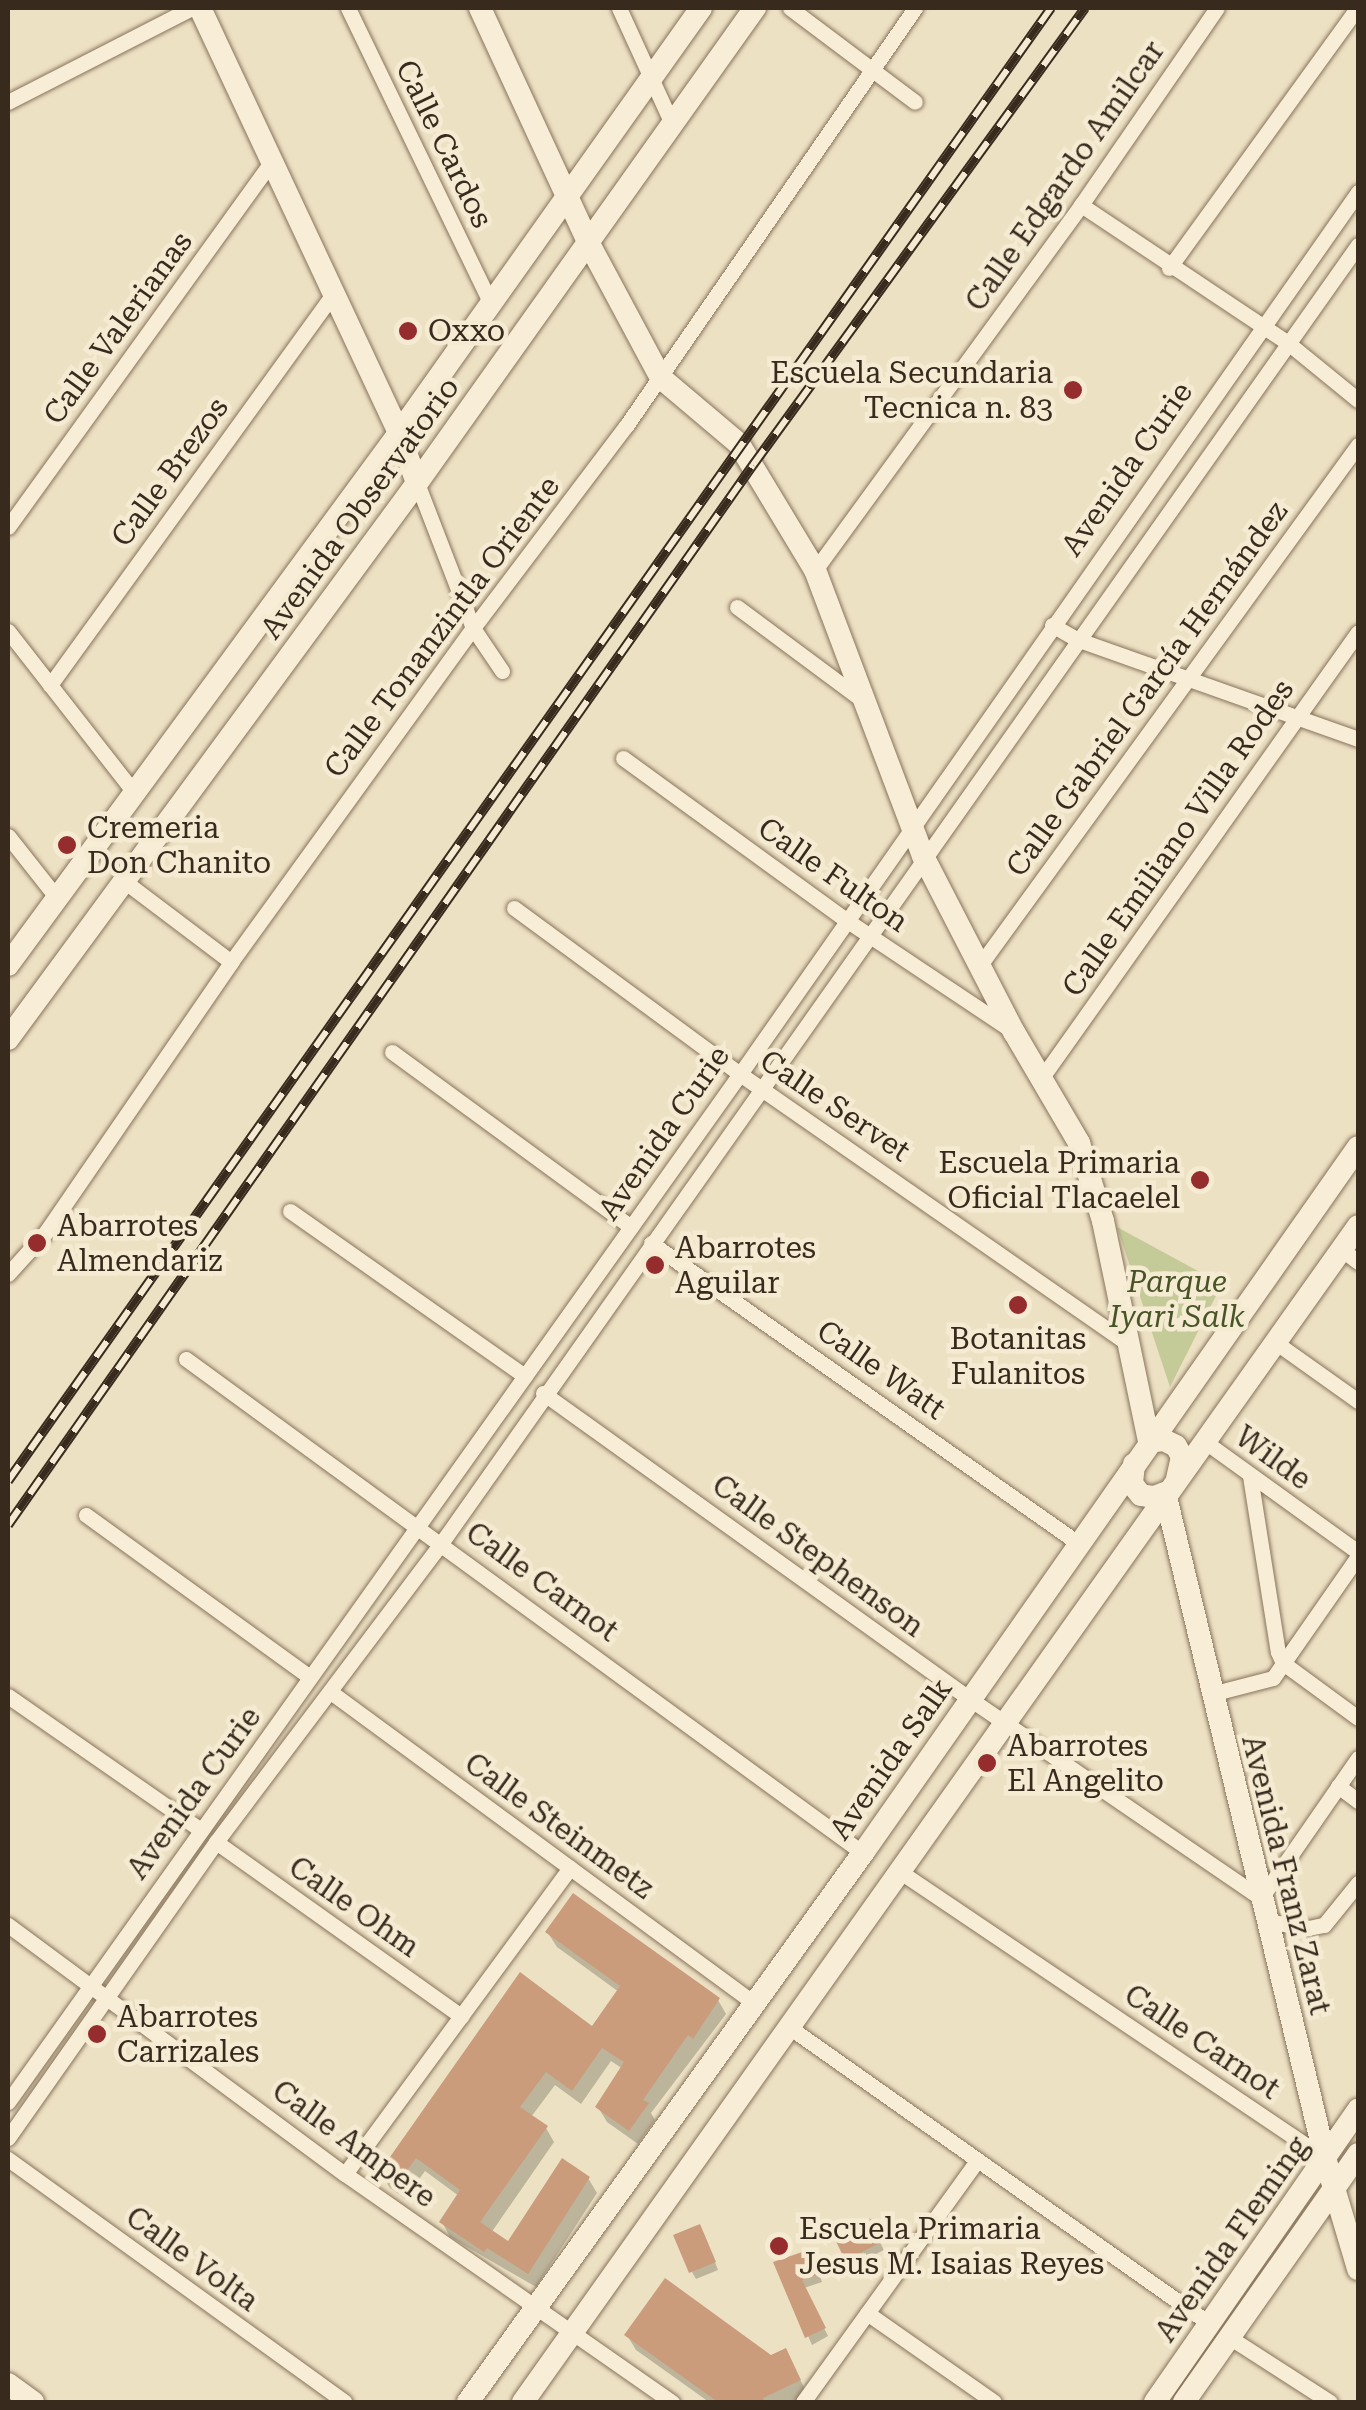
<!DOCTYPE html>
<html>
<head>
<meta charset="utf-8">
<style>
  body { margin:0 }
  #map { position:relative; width:1366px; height:2410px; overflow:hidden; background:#ede1c4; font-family:"Roboto Serif",serif }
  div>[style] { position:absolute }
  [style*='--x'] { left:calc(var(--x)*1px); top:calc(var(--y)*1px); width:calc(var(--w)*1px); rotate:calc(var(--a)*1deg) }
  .green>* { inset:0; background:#c5cb98 }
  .shadow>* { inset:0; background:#0003 }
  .building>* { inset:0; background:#ca9c7b }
  .roads { filter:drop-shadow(0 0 2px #87735b) drop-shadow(0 0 2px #87735b) }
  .street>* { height:15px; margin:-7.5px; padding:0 7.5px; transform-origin:7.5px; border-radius:7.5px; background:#f8eed7 }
  .secondary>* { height:22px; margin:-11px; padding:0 11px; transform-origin:11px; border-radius:11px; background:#f8eed7 }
  .rail>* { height:10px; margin-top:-5px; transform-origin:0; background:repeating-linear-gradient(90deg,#f5ebd3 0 19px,#382b1e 0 38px); box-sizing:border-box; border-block:2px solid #382b1e }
  .dots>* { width:28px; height:28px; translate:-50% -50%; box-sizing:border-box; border:5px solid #f5ebd3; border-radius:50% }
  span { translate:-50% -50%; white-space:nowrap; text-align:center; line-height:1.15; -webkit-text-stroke:9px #f5ebd3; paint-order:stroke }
  .street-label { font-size:30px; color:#382b1e }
  .poi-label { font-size:30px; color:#382b1e }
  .left { translate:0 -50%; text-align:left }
  .right { translate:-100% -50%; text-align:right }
  .park-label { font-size:30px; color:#485426; font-style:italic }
  .frame { position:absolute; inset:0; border:10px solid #382b1e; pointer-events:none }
</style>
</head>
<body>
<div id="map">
  <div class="green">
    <div style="clip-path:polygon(1117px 1227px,1222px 1284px,1170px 1387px)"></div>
  </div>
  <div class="shadow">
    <div style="clip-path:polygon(548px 1933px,718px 2000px,726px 2014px,651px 2113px,655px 2120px,638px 2144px,607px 2122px,598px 2107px,623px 2069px,611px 2061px,581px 2104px,555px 2085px,531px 2117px,546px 2128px,554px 2142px,491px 2233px,509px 2245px,588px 2178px,597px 2193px,536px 2287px,450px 2237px,442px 2222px,459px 2196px,425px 2171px,405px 2199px,390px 2188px,381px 2174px,593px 2029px,619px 1992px,557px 1947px)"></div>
    <div style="clip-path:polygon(869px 2222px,884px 2250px,852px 2266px,837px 2238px)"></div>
    <div style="clip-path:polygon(704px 2234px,718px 2270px,696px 2279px,692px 2272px)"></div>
    <div style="clip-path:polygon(814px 2259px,822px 2282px,804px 2288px,828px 2336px,812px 2345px,777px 2264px)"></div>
    <div style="clip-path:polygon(627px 2335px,793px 2366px,808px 2395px,792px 2402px,709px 2402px,636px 2350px)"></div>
  </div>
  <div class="building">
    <div style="clip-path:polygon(573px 1893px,720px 1998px,693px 2039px,688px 2035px,643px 2100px,649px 2103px,629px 2131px,595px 2107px,624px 2062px,602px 2048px,572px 2091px,546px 2072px,520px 2107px,548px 2126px,480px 2222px,508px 2241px,562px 2158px,590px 2177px,528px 2274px,487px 2248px,484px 2252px,439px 2222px,460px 2190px,416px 2158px,396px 2186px,378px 2174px,520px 1972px,592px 2026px,620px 1986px,545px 1932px)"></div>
    <div style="clip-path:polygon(870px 2218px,882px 2242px,845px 2260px,834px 2237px)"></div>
    <div style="clip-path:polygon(700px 2224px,716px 2262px,689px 2273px,673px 2235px)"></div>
    <div style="clip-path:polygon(811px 2249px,820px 2274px,802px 2280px,826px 2328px,805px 2338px,773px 2262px)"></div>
    <div style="clip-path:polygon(665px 2278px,771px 2355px,786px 2348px,801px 2380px,763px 2398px,765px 2402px,718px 2402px,624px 2335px)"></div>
  </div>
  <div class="roads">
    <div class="street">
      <div style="--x:348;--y:8;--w:329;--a:64.2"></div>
      <div style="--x:619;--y:8;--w:128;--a:65.4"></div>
      <div style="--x:790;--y:8;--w:156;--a:36.9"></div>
      <div style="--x:8;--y:102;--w:207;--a:-27.1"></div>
      <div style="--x:1081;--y:205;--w:249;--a:33.7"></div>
      <div style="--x:1288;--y:343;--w:90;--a:39.2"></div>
      <div style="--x:1169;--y:268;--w:321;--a:-54.1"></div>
      <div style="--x:417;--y:483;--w:155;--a:68.9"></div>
      <div style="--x:473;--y:628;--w:52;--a:56"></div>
      <div style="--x:8;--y:527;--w:451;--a:-54.2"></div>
      <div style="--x:815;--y:570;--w:452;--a:-53.9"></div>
      <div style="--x:1081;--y:205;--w:239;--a:-55.4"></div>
      <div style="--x:737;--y:607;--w:156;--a:36.6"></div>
      <div style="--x:1052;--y:625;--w:28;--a:30"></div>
      <div style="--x:1076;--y:639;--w:299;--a:19.5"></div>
      <div style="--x:8;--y:631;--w:204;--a:52"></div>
      <div style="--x:50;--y:685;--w:485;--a:-54.1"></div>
      <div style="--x:623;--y:758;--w:276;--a:36"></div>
      <div style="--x:846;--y:920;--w:198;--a:33.7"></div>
      <div style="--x:8;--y:836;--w:79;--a:51.7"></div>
      <div style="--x:124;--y:881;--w:134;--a:37.1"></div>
      <div style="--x:514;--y:908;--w:280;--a:36.3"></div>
      <div style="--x:740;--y:1074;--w:473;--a:34.8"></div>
      <div style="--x:980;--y:965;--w:643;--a:-53.99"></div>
      <div style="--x:392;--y:1052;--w:296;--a:36.2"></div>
      <div style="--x:1043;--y:1076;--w:544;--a:-54.65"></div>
      <div style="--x:290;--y:1211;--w:287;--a:35.1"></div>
      <div style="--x:651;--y:1243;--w:522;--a:35.09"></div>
      <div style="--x:1341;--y:1249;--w:21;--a:37"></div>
      <div style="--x:8;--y:1274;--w:55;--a:-47.9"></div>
      <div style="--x:45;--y:1233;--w:329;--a:-55.5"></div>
      <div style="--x:231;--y:962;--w:412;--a:-54.1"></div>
      <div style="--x:473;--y:628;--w:253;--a:-52.9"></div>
      <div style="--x:626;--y:426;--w:508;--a:-55.34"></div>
      <div style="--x:1275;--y:1342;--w:102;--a:35.4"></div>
      <div style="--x:186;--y:1359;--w:838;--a:36.12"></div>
      <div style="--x:543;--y:1393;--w:525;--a:35.63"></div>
      <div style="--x:970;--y:1699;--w:353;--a:34.4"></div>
      <div style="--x:1261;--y:1898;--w:170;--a:-55.3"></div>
      <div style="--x:1204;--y:1441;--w:190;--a:35.8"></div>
      <div style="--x:1250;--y:1476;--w:178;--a:81"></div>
      <div style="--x:1278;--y:1652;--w:12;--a:66"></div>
      <div style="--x:1283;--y:1663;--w:93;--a:36.3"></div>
      <div style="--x:86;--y:1515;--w:276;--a:35.9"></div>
      <div style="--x:332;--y:1693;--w:524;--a:36.3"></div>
      <div style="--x:1211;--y:1694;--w:64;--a:-14.5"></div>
      <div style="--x:1273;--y:1678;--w:149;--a:-55.1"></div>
      <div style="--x:8;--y:1696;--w:235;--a:34.8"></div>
      <div style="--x:1338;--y:1786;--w:25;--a:37"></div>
      <div style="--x:216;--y:1842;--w:301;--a:35.4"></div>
      <div style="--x:899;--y:1871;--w:514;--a:33.97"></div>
      <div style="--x:1266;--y:1921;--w:43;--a:9.5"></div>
      <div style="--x:1308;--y:1928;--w:16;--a:-11"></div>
      <div style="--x:1324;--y:1925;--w:54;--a:-51"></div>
      <div style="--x:8;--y:1925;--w:419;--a:36.5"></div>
      <div style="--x:345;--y:2174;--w:399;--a:34.9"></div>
      <div style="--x:789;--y:2027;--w:515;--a:35.2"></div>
      <div style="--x:8;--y:2102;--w:1262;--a:-54.55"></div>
      <div style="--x:740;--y:1074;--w:1077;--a:-54.98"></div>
      <div style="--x:8;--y:2138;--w:362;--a:-54.9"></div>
      <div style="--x:216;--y:1842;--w:376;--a:-53"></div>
      <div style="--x:442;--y:1542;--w:1588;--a:-54.77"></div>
      <div style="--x:8;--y:2159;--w:415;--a:35.8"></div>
      <div style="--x:345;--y:2174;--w:380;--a:-53.7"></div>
      <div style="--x:867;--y:2313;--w:155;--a:35"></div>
      <div style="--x:1229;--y:2337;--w:120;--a:32.8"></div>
      <div style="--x:803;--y:2402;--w:297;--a:-54.2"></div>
    </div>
    <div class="secondary">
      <div style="--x:200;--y:8;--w:469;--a:64.9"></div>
      <div style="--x:399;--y:433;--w:53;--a:70.2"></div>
      <div style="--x:480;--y:8;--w:258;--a:65.2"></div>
      <div style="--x:588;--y:242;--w:154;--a:61.8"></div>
      <div style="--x:661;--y:378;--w:102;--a:40.2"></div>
      <div style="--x:739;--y:444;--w:147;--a:58.9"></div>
      <div style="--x:815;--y:570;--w:306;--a:69.3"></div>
      <div style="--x:923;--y:856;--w:198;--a:62.7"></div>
      <div style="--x:1014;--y:1032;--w:129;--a:59.6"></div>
      <div style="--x:1079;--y:1143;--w:82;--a:72.9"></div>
      <div style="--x:1103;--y:1221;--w:226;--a:78.2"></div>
      <div style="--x:1149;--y:1442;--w:15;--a:-8"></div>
      <div style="--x:1164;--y:1440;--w:13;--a:27"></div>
      <div style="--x:1176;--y:1446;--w:13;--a:61"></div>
      <div style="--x:1182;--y:1457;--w:22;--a:103"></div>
      <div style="--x:8;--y:965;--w:660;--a:-53.69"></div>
      <div style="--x:399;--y:433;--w:521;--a:-54.6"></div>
      <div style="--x:8;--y:1039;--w:690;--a:-53.66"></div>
      <div style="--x:417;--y:483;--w:583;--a:-54.57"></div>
      <div style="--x:1134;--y:1464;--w:20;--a:96"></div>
      <div style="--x:1132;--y:1484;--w:14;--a:51"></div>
      <div style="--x:1141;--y:1495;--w:13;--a:9"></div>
      <div style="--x:1154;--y:1497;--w:12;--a:-20"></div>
      <div style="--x:1165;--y:1493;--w:684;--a:76.47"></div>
      <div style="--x:1325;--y:2158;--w:116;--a:73.4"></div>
      <div style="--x:8;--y:2384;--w:31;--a:36"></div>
      <div style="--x:468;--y:2402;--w:676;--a:-54.27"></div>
      <div style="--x:863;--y:1853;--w:862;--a:-54.96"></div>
      <div style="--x:523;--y:2402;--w:1442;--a:-54.62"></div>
      <div style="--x:1155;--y:2402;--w:356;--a:-55.2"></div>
      <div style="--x:1184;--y:2402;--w:303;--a:-54.9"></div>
    </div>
  </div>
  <div class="rail">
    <div style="--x:8;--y:1481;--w:1805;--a:-54.7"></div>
    <div style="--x:8;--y:1525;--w:1296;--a:-54.9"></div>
    <div style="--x:753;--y:465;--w:565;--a:-54"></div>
  </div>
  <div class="dots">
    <div style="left:408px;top:331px;background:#952c2d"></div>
    <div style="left:1073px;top:390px;background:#952c2d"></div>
    <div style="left:67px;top:845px;background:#952c2d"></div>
    <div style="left:1200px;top:1180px;background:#952c2d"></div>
    <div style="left:37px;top:1243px;background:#952c2d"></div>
    <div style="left:655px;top:1265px;background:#952c2d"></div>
    <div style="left:1018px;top:1305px;background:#952c2d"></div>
    <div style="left:987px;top:1763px;background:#952c2d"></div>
    <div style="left:97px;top:2034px;background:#952c2d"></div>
    <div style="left:779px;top:2246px;background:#952c2d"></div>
  </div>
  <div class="street-label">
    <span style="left:444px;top:144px;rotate:64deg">Calle Cardos</span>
    <span style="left:1065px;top:176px;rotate:-55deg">Calle Edgardo Amilcar</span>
    <span style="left:118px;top:328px;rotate:-54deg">Calle Valerianas</span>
    <span style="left:1127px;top:469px;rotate:-55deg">Avenida Curie</span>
    <span style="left:170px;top:472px;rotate:-54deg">Calle Brezos</span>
    <span style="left:360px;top:508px;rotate:-54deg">Avenida Observatorio</span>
    <span style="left:442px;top:627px;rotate:-53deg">Calle Tonanzintla Oriente</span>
    <span style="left:1147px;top:689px;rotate:-54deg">Calle Gabriel García Hernández</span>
    <span style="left:1178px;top:838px;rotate:-55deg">Calle Emiliano Villa Rodes</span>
    <span style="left:833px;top:875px;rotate:35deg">Calle Fulton</span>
    <span style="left:835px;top:1106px;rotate:34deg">Calle Servet</span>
    <span style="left:664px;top:1133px;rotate:-55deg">Avenida Curie</span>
    <span style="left:881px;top:1370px;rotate:35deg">Calle Watt</span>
    <span style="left:1273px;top:1458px;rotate:36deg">Wilde</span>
    <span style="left:818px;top:1556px;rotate:36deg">Calle Stephenson</span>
    <span style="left:542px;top:1582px;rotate:36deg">Calle Carnot</span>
    <span style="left:891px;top:1759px;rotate:-55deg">Avenida Salk</span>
    <span style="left:194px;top:1793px;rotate:-54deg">Avenida Curie</span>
    <span style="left:559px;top:1826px;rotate:36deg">Calle Steinmetz</span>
    <span style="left:1286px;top:1875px;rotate:76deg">Avenida Franz Zarat</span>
    <span style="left:354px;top:1907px;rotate:35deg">Calle Ohm</span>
    <span style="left:1202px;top:2042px;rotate:34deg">Calle Carnot</span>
    <span style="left:354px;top:2144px;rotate:36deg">Calle Ampere</span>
    <span style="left:1232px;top:2239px;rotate:-55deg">Avenida Fleming</span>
    <span style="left:192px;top:2259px;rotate:36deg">Calle Volta</span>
  </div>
  <div class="poi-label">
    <span class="left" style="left:428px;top:331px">Oxxo</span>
    <span class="right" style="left:1053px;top:390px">Escuela Secundaria<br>Tecnica n. 83</span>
    <span class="left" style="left:87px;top:845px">Cremeria<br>Don Chanito</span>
    <span class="right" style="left:1180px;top:1180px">Escuela Primaria<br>Oficial Tlacaelel</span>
    <span class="left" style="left:57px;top:1243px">Abarrotes<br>Almendariz</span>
    <span class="left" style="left:675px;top:1265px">Abarrotes<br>Aguilar</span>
    <span style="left:1018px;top:1356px">Botanitas<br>Fulanitos</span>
    <span class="left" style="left:1007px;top:1763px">Abarrotes<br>El Angelito</span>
    <span class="left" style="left:117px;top:2034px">Abarrotes<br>Carrizales</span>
    <span class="left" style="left:799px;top:2246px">Escuela Primaria<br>Jesus M. Isaias Reyes</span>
  </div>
  <div class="park-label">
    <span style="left:1177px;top:1299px">Parque<br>Iyari Salk</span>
  </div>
  <div class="frame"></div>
</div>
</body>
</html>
